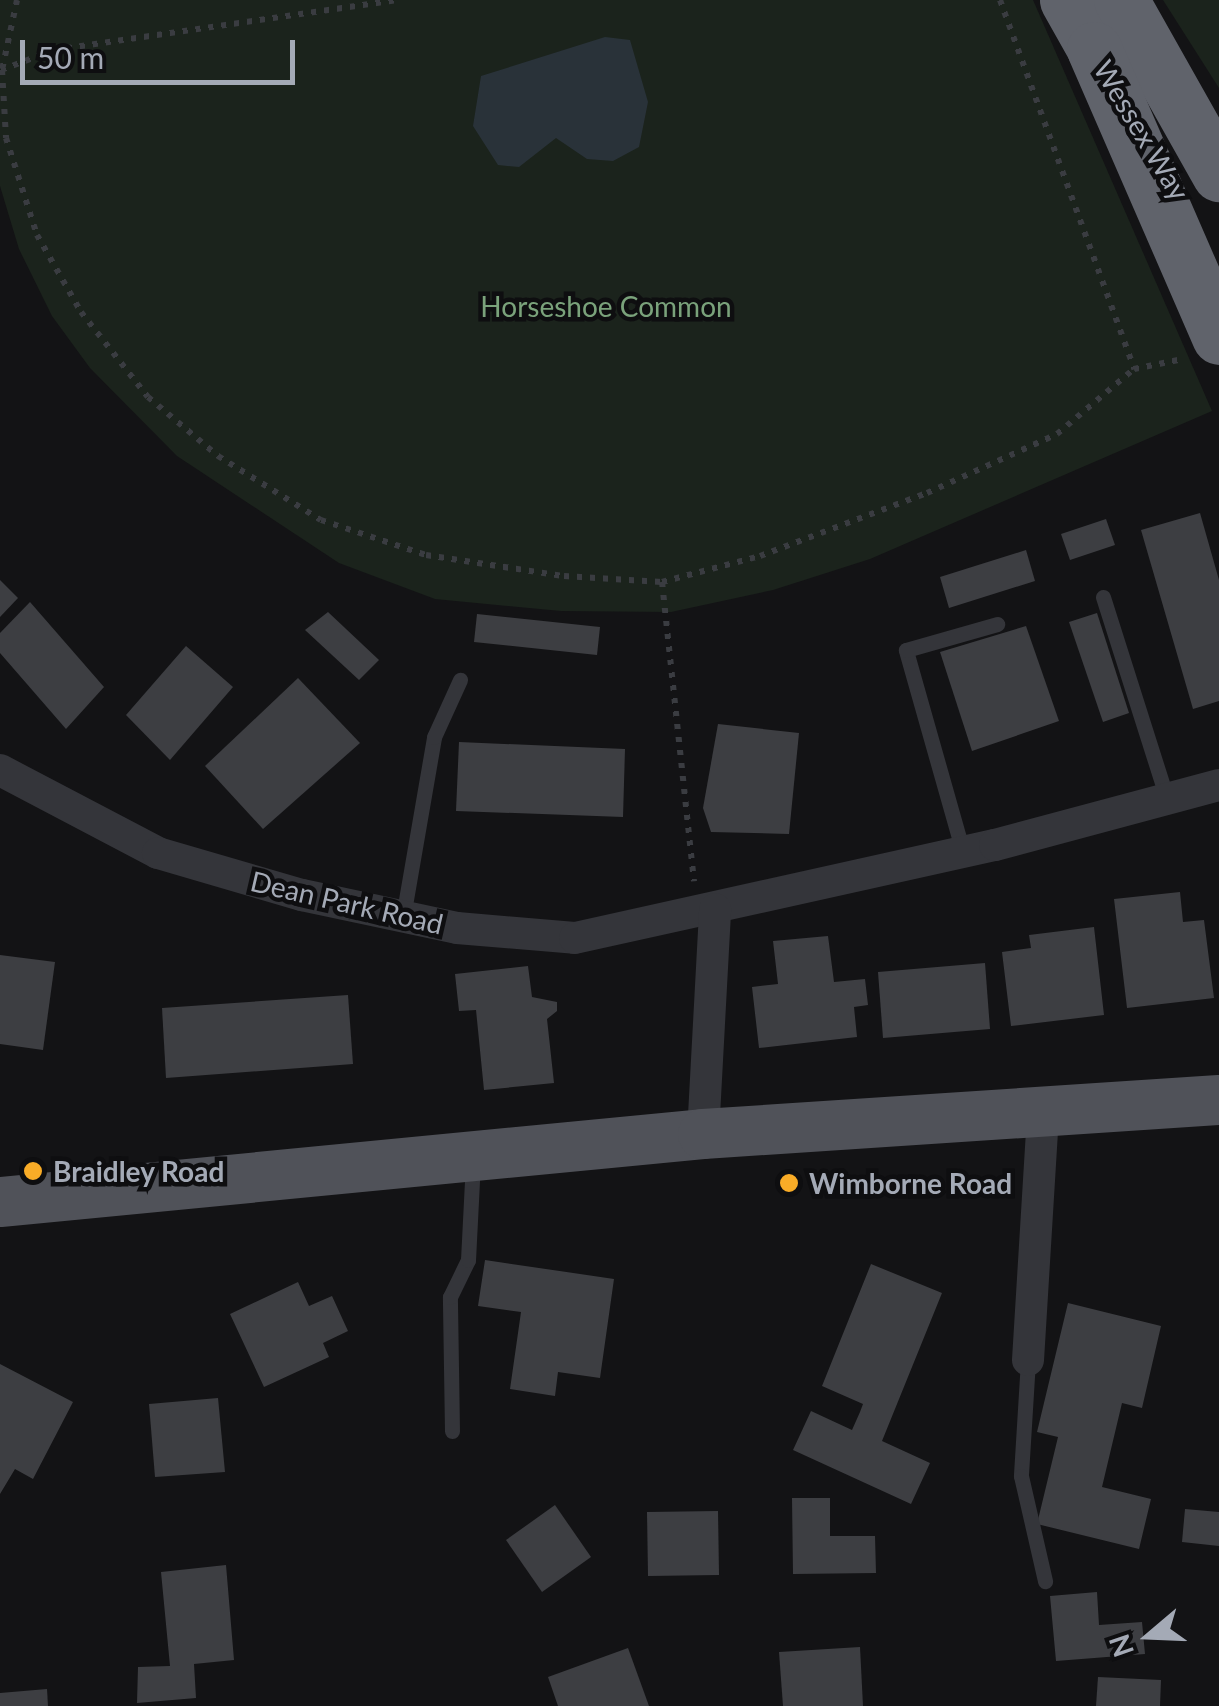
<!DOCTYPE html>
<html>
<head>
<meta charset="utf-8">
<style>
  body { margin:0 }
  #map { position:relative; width:1219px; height:1706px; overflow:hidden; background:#131315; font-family:Lato,sans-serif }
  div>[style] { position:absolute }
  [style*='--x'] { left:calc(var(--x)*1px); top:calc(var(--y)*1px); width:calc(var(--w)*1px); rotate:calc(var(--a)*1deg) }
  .green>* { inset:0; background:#1b231c }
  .water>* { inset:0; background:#293239 }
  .building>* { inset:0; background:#3d3e42 }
  .path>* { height:6px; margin-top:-3px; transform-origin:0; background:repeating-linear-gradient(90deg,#3a3c41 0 5px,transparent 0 13px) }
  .lane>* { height:15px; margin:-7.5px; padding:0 7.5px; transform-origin:7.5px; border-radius:7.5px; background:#34353a }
  .street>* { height:32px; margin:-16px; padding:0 16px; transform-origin:16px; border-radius:16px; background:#34353a }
  .primary>* { height:50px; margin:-25px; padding:0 25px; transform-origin:25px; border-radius:25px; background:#505259 }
  .highway>* { height:55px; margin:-27.5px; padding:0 27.5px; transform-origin:27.5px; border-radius:27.5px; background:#60636b }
  .dots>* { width:28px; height:28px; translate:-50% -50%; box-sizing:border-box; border:5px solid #0e0e10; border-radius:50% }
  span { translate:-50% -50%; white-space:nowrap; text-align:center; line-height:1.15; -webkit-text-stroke:9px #0e0e10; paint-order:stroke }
  .street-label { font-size:28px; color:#a4aab6 }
  .park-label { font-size:28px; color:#7aa27b }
  .poi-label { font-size:28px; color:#a4aab6; font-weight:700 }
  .left { translate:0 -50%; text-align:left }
  .north { position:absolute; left:1099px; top:1586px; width:100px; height:100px; -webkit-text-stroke:8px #0e0e10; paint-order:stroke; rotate:251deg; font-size:28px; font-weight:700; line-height:40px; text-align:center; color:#a4aab6 }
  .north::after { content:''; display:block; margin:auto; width:35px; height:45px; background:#a4aab6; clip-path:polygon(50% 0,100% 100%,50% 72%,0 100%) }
  .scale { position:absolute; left:20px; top:40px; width:275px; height:45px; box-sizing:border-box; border:5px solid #a4aab6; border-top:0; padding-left:12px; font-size:30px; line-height:35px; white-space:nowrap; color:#a4aab6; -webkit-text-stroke:8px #0e0e10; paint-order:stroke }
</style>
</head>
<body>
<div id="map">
  <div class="green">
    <div style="clip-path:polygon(0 0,1033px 0,1212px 411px,870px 559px,773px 590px,671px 612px,561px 611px,435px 599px,339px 563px,177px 456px,90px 368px,52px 316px,19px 249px,0 186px)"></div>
    <div style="clip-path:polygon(1163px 0,1219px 0,1219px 88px)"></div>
  </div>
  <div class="water">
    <div style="clip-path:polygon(605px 37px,630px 40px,648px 102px,639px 147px,613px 161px,587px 159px,556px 138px,519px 167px,498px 165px,473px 126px,481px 76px)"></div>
  </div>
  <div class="building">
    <div style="clip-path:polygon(1200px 513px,1219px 580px,1219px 701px,1193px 709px,1141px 530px)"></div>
    <div style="clip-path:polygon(1106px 519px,1115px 545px,1070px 560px,1061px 534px)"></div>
    <div style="clip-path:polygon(1026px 550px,1035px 581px,949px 608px,940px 577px)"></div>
    <div style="clip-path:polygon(0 580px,18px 598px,0 617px)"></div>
    <div style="clip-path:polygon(30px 602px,104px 687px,66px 729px,0 653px,0 633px)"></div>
    <div style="clip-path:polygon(328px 612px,379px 660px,359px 680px,305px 630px)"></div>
    <div style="clip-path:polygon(1097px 613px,1129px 713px,1103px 722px,1069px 622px)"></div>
    <div style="clip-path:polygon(477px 614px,600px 627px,597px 655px,474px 642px)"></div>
    <div style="clip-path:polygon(1026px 626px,1059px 721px,972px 751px,940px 652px)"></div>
    <div style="clip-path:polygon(186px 646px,233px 687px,170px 760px,126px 715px)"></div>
    <div style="clip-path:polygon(298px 678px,360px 743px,263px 829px,205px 766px)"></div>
    <div style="clip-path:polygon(718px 724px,799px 733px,789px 834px,711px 832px,703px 808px)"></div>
    <div style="clip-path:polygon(459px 742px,625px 749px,623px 817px,456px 811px)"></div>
    <div style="clip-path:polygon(1180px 892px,1183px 922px,1204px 920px,1214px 998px,1127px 1008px,1114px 899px)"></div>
    <div style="clip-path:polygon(1094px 927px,1104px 1015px,1011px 1026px,1002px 952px,1031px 948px,1029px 935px)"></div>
    <div style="clip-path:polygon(828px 936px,834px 982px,865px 979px,868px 1005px,854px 1007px,857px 1037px,759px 1048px,752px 987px,778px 984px,773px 941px)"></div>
    <div style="clip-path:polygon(0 955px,55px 962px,43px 1050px,0 1044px)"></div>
    <div style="clip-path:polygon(985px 963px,990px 1029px,883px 1038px,878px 972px)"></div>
    <div style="clip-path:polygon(528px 966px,532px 997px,557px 1002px,557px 1011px,547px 1019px,554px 1083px,484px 1090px,476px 1010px,459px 1011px,455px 974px)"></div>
    <div style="clip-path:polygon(348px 995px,353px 1064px,166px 1078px,162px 1008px)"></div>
    <div style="clip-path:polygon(485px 1260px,614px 1279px,600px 1378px,558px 1372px,555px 1396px,510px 1389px,521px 1312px,478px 1306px)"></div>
    <div style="clip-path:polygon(871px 1264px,942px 1293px,882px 1441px,930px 1463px,911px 1504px,793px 1450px,811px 1411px,852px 1430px,860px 1412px,863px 1404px,822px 1386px)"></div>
    <div style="clip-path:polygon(298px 1282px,309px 1306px,332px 1296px,348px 1331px,323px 1343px,329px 1357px,264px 1387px,230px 1314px)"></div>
    <div style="clip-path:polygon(1068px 1303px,1161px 1326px,1142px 1408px,1122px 1403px,1102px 1487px,1151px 1499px,1139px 1549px,1037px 1524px,1058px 1437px,1037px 1432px)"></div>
    <div style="clip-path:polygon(0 1364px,73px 1402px,33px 1479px,15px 1469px,0 1494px)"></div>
    <div style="clip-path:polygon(218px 1398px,225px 1472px,155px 1477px,149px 1404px)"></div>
    <div style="clip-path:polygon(792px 1498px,830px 1498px,830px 1536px,875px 1536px,876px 1573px,793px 1574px)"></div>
    <div style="clip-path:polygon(555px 1505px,591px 1557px,542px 1592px,506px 1540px)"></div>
    <div style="clip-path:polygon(1185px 1509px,1219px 1512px,1219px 1546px,1182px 1542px)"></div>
    <div style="clip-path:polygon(718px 1511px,719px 1575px,648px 1576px,647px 1512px)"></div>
    <div style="clip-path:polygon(226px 1565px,234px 1660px,194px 1664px,196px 1698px,137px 1703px,138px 1667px,170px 1666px,161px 1572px)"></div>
    <div style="clip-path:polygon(1097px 1592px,1099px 1625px,1142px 1622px,1145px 1654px,1056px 1661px,1050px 1596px)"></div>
    <div style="clip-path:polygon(860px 1647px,863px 1706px,783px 1706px,779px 1652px)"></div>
    <div style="clip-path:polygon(628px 1648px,649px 1706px,558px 1706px,548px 1677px)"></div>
    <div style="clip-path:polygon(1098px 1677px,1161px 1680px,1160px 1706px,1096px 1706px)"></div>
    <div style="clip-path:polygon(47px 1689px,48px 1706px,0 1706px,0 1693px)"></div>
  </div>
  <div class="path">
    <div style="--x:17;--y:0;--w:72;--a:102.1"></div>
    <div style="--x:2;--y:70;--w:68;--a:86.6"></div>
    <div style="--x:6;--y:138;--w:102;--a:72.3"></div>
    <div style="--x:37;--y:235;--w:89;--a:60.3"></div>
    <div style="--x:81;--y:312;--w:108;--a:51.8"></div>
    <div style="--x:148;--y:397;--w:92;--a:40.1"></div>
    <div style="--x:218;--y:456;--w:121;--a:31.9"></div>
    <div style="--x:321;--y:520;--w:111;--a:18.4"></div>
    <div style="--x:426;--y:555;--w:140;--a:8.7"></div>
    <div style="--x:564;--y:576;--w:98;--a:3.5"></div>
    <div style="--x:662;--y:582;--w:101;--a:-14.9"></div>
    <div style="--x:760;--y:556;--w:178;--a:-20.7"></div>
    <div style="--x:927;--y:493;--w:143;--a:-24.4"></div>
    <div style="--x:1057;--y:434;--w:101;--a:-40.2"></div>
    <div style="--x:1000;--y:0;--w:393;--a:70"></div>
    <div style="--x:1134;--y:369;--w:50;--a:-11.5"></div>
    <div style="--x:1;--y:70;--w:57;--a:-20.7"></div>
    <div style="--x:54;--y:50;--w:347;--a:-8.3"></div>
    <div style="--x:662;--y:582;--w:301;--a:83.9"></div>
  </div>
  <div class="lane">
    <div style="--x:1103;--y:597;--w:212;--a:72.4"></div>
    <div style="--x:963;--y:852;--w:210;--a:-105.8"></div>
    <div style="--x:906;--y:650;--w:95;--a:-15.9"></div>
    <div style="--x:403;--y:917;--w:183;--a:-80.2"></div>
    <div style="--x:434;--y:737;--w:63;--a:-65.5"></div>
    <div style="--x:1028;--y:1360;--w:116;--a:93.5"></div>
    <div style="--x:1021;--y:1476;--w:108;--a:77.1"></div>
    <div style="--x:452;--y:1431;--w:134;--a:-90.9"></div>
    <div style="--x:450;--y:1297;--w:41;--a:-64.1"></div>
    <div style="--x:468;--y:1260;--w:99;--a:-87.1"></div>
  </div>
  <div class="street">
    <div style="--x:0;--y:770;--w:178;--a:27.7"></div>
    <div style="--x:158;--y:853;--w:150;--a:16.3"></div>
    <div style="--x:302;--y:895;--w:158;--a:12"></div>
    <div style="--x:457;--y:928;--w:118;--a:4.8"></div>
    <div style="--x:575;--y:938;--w:430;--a:-12.5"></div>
    <div style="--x:995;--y:845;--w:232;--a:-15"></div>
    <div style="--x:703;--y:1134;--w:225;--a:-86.9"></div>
    <div style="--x:1028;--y:1360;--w:246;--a:-86.5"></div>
  </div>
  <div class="primary">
    <div style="--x:0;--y:1202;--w:706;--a:-5.52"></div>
    <div style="--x:703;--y:1134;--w:517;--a:-3.77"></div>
  </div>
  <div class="highway">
    <div style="--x:1067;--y:0;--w:92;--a:60.6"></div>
    <div style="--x:1121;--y:0;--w:200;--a:60.6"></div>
    <div style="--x:1094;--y:49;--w:314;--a:66.5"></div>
  </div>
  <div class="dots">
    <div style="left:33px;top:1171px;background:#f9ac27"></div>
    <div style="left:789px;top:1183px;background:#f9ac27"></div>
  </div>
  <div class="street-label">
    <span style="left:1142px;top:130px;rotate:59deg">Wessex Way</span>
    <span style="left:347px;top:902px;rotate:13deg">Dean Park Road</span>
  </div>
  <div class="park-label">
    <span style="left:606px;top:306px">Horseshoe Common</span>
  </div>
  <div class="poi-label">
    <span class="left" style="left:53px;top:1171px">Braidley Road</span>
    <span class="left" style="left:809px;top:1183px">Wimborne Road</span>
  </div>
  <div class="north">N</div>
  <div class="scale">50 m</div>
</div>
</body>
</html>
